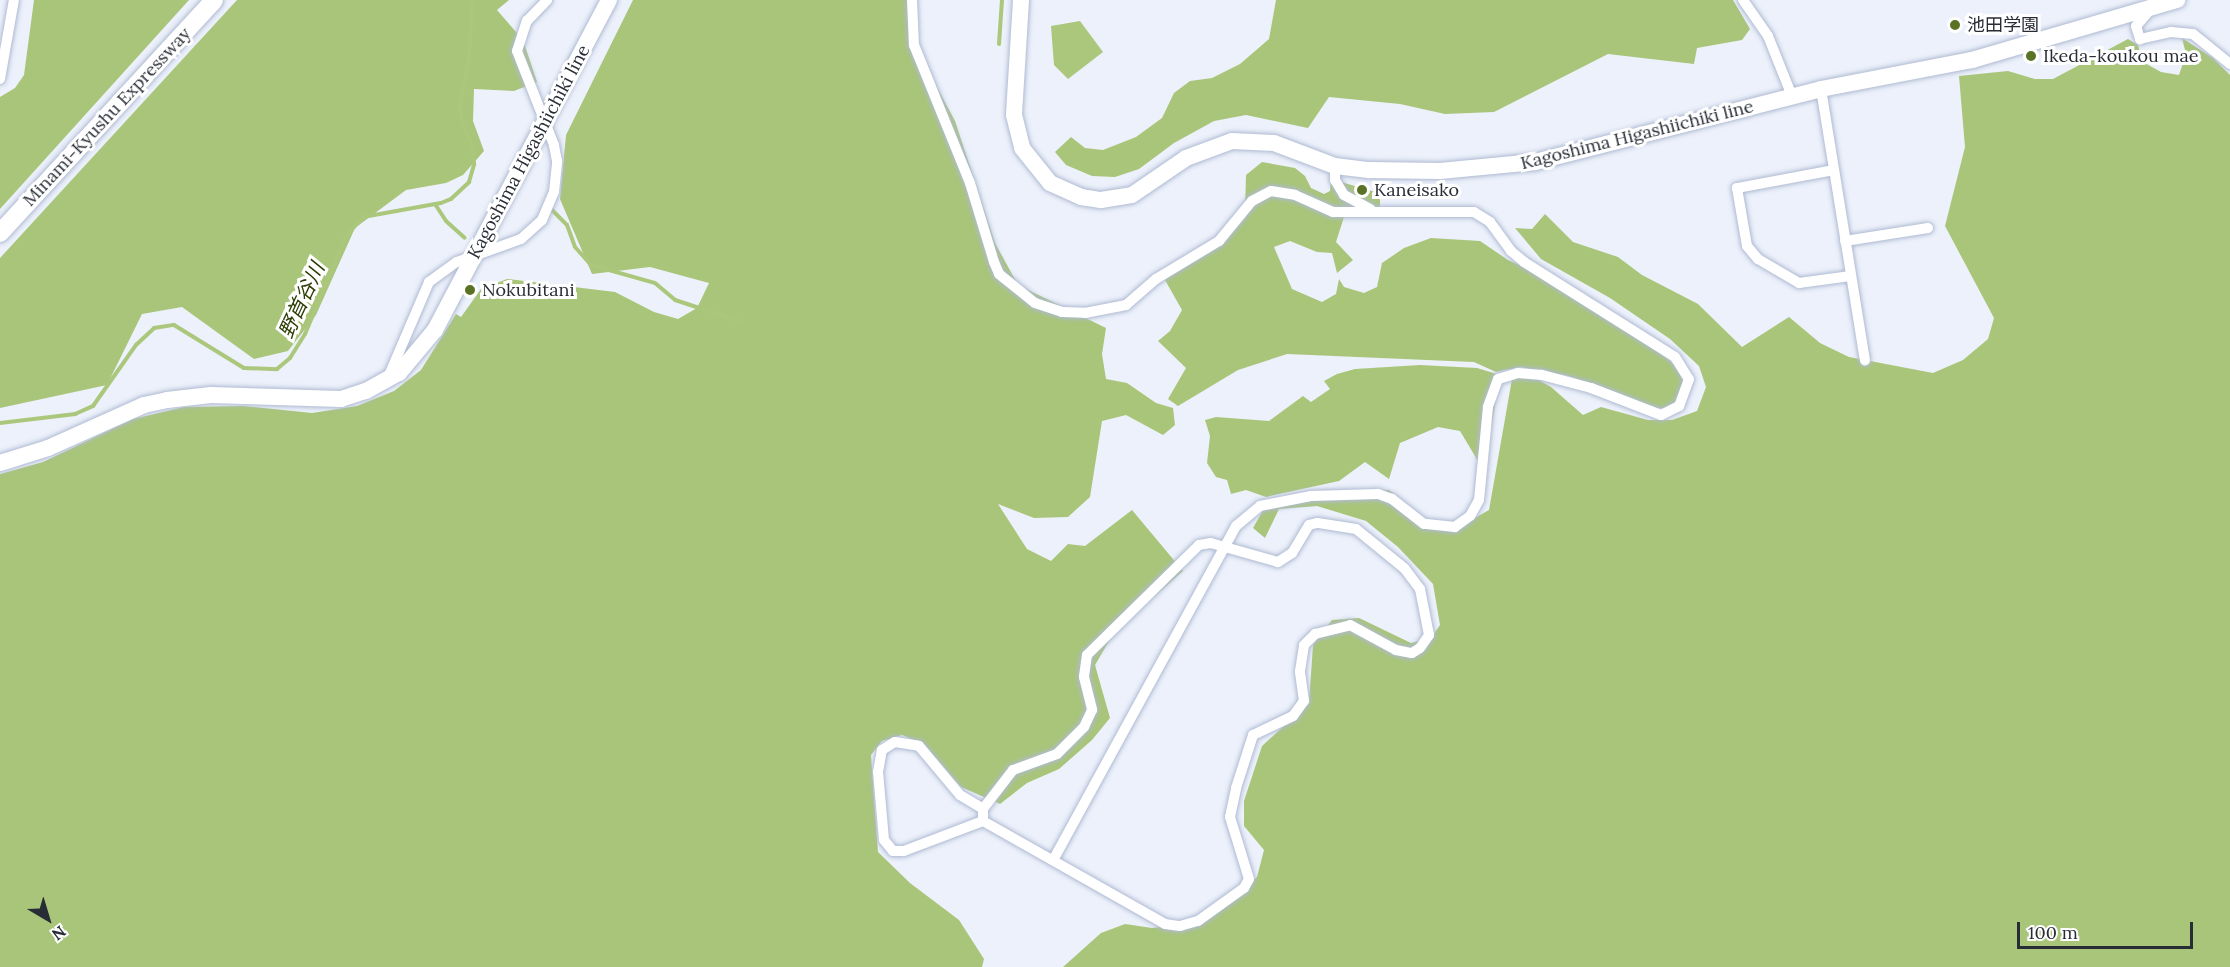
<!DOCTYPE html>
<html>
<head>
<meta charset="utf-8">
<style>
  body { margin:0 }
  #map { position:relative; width:2230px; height:967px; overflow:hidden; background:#ecf1fb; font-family:Lora,"Noto Sans JP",serif }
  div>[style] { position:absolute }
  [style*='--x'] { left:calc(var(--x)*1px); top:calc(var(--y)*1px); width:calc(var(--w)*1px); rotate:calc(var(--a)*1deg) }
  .forest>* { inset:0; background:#a9c57a }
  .water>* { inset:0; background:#abc77c }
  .stream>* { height:4px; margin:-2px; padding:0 2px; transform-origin:2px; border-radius:2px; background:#abc77c }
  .roads { filter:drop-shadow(0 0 2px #afbad2) drop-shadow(0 0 2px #afbad2) }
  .minor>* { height:10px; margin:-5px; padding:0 5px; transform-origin:5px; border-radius:5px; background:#fff }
  .primary>* { height:16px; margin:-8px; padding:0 8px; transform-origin:8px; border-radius:8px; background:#fff }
  .motorway>* { height:18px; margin:-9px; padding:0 9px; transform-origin:9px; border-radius:9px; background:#fff }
  .dots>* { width:16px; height:16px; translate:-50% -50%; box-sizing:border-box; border:3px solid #fff; border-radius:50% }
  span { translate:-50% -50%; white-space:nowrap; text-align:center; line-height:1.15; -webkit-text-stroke:6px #fff; paint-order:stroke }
  .poi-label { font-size:18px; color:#282c35 }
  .left { translate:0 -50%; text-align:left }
  .street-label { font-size:18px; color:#282c35 }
  .water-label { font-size:20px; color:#2b3c03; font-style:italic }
  .north { position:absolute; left:18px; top:889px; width:60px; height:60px; -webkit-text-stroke:4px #fff; paint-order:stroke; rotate:142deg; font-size:16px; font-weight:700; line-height:24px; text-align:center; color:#282c35 }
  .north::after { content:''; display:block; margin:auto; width:21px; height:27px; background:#282c35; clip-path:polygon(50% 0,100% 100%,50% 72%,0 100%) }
  .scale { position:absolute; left:2017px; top:922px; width:176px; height:27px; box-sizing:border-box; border:3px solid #282c35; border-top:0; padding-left:8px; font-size:18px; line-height:21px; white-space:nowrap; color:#282c35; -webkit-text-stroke:4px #fff; paint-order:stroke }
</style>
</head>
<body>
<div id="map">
  <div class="forest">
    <div style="clip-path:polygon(34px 0,189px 0,0 209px,0 97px,15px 88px,24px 75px)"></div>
    <div style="clip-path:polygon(237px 0,509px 0,497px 10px,523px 40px,537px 82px,514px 91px,474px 89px,473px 121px,484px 151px,463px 175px,446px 183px,406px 190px,355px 228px,316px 315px,288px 351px,254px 359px,182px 307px,142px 314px,107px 385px,0 408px,0 258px)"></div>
    <div style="clip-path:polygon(633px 0,913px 0,910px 21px,923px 61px,955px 121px,995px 243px,1018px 285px,1106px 328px,1102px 354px,1106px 379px,1127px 383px,1156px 403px,1173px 408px,1175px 425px,1163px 435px,1126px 415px,1102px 421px,1090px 497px,1068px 517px,1034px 518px,998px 504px,1027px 549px,1051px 561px,1068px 544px,1085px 546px,1132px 510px,1183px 571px,1115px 631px,1095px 665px,1110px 718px,1092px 740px,1059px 769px,1027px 783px,1000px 804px,961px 787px,924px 744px,902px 735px,882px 741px,871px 755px,878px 852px,910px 883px,959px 920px,984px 959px,982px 967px,0 967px,0 474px,43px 462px,133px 419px,184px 407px,243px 406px,312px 413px,357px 406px,394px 391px,421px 370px,456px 314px,461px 317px,481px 289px,507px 279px,615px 292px,654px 312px,678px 319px,697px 308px,709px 283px,650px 267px,592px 274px,560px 199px,566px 135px)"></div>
    <div style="clip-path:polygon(1276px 0,1733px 0,1750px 29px,1742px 40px,1697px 48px,1694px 64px,1608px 54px,1494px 112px,1445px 114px,1400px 104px,1329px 97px,1308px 128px,1246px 115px,1214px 121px,1174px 143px,1139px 169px,1115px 177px,1092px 176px,1066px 165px,1055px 152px,1071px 137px,1085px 148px,1103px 150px,1136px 137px,1162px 118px,1174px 93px,1190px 81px,1212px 78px,1240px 64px,1269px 39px)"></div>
    <div style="clip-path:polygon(2182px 38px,2213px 58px,2230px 75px,2230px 967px,1063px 967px,1101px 933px,1125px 924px,1152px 928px,1183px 924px,1220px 909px,1257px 877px,1264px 850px,1244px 826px,1244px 801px,1262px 746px,1309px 703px,1313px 645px,1332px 620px,1359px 618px,1411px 643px,1431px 638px,1440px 625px,1433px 584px,1398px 547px,1366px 521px,1317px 506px,1279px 509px,1265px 538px,1253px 528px,1266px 505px,1389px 490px,1438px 529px,1457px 528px,1489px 510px,1512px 379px,1530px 375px,1551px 387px,1583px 415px,1601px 407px,1648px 420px,1672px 420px,1697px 411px,1706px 387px,1699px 366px,1670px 339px,1610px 298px,1541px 259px,1515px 228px,1532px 229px,1545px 214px,1573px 242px,1618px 257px,1642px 275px,1698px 304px,1742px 347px,1789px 317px,1820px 343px,1849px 357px,1933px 373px,1963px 360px,1988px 339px,1994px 318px,1945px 226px,1965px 147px,1959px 76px,2008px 71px,2035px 79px,2053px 79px,2128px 39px,2138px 45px,2143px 62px,2161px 72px,2179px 75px,2186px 54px)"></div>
    <div style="clip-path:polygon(1262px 162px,1295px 168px,1305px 176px,1311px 188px,1324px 194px,1330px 191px,1331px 179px,1375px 192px,1380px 200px,1380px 207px,1344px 217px,1336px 242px,1353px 260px,1337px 273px,1332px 253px,1317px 252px,1290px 241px,1274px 247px,1292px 289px,1322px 302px,1336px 294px,1339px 279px,1344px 287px,1364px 293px,1377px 287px,1382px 263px,1404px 248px,1431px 238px,1480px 241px,1508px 260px,1590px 297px,1675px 365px,1684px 381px,1676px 402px,1668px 408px,1657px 408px,1569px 376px,1520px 367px,1496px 372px,1474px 362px,1287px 354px,1238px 370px,1178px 406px,1168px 399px,1186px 368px,1158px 341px,1170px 331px,1182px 310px,1165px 280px,1181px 263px,1235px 225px,1245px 212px,1246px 175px)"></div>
    <div style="clip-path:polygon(1420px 365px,1477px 368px,1500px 375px,1484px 471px,1460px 431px,1438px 427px,1400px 443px,1389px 479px,1365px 462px,1339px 481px,1266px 497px,1246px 490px,1231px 494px,1227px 480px,1216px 477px,1207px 463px,1210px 436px,1205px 420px,1216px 417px,1269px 421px,1303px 396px,1311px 402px,1330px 389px,1324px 381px,1337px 374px,1355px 369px)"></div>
  </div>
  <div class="water">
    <div style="clip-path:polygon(1080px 21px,1103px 52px,1068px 79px,1054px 65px,1051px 26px)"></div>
  </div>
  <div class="stream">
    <div style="--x:999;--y:44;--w:44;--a:-86.1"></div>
    <div style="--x:435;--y:204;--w:20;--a:57"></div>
    <div style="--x:446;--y:221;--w:25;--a:42"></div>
    <div style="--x:552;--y:210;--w:21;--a:45"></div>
    <div style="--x:567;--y:225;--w:23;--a:70"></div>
    <div style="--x:575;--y:247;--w:24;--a:48"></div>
    <div style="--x:591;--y:265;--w:66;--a:15.7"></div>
    <div style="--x:655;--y:283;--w:26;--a:40"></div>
    <div style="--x:675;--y:300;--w:71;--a:18.2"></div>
    <div style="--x:0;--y:423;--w:76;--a:-6.8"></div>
    <div style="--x:75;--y:414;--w:20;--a:-24"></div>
    <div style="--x:93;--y:406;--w:75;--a:-54.8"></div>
    <div style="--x:136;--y:345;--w:25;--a:-43"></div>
    <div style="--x:154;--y:328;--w:20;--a:-9"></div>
    <div style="--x:174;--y:325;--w:82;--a:31.6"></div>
    <div style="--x:244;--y:368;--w:33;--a:2"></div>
    <div style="--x:277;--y:369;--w:17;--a:-40"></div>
    <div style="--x:290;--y:358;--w:28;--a:-58"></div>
    <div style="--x:305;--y:334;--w:106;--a:-67.3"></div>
    <div style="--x:346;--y:236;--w:25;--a:-48"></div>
    <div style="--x:363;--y:217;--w:79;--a:-10.2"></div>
    <div style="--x:441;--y:203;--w:11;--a:-22"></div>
    <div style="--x:451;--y:199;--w:25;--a:-43"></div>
    <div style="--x:469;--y:182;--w:19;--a:-74"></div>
    <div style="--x:474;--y:164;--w:16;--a:-94"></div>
    <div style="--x:473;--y:148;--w:30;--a:-113"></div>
    <div style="--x:461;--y:120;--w:16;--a:-94"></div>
    <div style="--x:460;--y:104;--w:46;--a:-78.7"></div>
    <div style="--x:469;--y:59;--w:59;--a:-87.1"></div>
  </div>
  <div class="roads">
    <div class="minor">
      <div style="--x:912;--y:0;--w:45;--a:87.5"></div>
      <div style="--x:914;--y:45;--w:149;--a:67.9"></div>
      <div style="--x:970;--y:183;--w:83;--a:73.1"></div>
      <div style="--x:994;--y:262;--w:13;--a:67"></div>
      <div style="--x:999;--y:274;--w:46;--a:38.9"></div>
      <div style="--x:1035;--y:303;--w:28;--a:18"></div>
      <div style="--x:1062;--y:312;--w:23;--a:2"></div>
      <div style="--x:1085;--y:313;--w:42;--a:-11"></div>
      <div style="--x:1126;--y:305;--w:40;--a:-41"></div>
      <div style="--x:1156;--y:279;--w:74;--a:-31.1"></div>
      <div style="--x:1219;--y:241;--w:52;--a:-50.5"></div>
      <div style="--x:1252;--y:201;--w:21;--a:-28"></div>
      <div style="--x:1271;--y:191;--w:24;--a:9"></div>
      <div style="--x:1295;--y:195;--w:42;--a:24.1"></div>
      <div style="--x:1333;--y:212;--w:141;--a:0"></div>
      <div style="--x:1474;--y:212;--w:19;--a:32"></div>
      <div style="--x:1490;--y:222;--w:36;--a:54"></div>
      <div style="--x:1511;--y:251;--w:17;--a:40"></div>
      <div style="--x:1524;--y:262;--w:178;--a:32.2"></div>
      <div style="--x:1675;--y:357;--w:26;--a:58"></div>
      <div style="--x:1689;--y:379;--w:29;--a:110"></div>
      <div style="--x:1679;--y:406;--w:20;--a:153"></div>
      <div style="--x:1661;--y:415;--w:75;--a:-158.9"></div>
      <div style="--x:1591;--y:388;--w:51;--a:-165.1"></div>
      <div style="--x:1542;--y:375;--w:24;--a:-175"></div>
      <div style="--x:1518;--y:373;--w:21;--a:163"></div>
      <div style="--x:1498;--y:379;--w:30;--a:110"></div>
      <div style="--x:1488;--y:407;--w:93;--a:95.5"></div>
      <div style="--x:1479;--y:500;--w:18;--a:119"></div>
      <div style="--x:1470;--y:516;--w:19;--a:144"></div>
      <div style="--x:1455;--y:527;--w:31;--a:-174"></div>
      <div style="--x:1424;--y:524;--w:41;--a:-142"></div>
      <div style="--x:1392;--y:499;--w:15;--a:-160"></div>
      <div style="--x:1378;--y:494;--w:67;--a:178.3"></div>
      <div style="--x:1311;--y:496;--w:52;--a:168.9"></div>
      <div style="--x:1260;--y:506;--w:31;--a:140"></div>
      <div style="--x:1236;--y:526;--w:381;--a:118.7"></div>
      <div style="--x:1743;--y:0;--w:44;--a:55.2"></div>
      <div style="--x:1768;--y:36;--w:65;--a:68.2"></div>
      <div style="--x:2150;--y:10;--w:21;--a:131"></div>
      <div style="--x:2136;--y:26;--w:14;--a:73"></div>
      <div style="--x:2140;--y:39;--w:32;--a:-13"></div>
      <div style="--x:2171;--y:32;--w:22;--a:5"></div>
      <div style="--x:2193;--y:34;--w:48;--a:39"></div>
      <div style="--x:0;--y:79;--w:80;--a:-80"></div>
      <div style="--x:1821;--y:89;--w:275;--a:80.8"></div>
      <div style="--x:1335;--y:166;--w:14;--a:90"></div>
      <div style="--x:1335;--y:180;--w:17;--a:59"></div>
      <div style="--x:1344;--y:195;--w:30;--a:28"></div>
      <div style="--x:1834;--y:170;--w:99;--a:169.5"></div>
      <div style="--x:1737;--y:188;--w:59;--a:80.2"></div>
      <div style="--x:1747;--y:246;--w:17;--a:50"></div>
      <div style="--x:1758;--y:259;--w:48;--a:30.3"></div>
      <div style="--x:1799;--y:283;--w:52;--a:-7.7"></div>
      <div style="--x:1845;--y:241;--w:84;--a:-8.9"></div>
      <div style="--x:387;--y:380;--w:107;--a:-66.8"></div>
      <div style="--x:429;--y:282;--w:34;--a:-36"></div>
      <div style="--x:457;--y:262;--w:68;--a:-19.8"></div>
      <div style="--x:521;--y:239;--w:28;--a:-42"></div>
      <div style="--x:542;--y:220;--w:30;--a:-67"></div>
      <div style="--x:554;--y:192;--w:31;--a:-84"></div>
      <div style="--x:557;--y:161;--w:16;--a:-101"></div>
      <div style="--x:554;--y:145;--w:101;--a:-111.5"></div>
      <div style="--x:517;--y:51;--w:32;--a:-72"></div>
      <div style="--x:527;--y:21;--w:29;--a:-46"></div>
      <div style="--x:983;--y:821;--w:85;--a:159.2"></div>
      <div style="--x:904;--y:851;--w:11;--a:180"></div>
      <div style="--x:893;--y:851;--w:14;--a:-129"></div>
      <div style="--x:884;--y:840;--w:68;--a:-95"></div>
      <div style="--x:878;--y:772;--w:22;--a:-80"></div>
      <div style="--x:882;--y:750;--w:15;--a:-32"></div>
      <div style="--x:895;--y:742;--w:24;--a:9"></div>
      <div style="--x:919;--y:746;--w:64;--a:50.1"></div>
      <div style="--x:960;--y:795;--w:27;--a:31"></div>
      <div style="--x:983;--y:809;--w:12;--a:90"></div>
      <div style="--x:983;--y:821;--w:209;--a:29.5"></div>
      <div style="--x:1165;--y:924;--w:15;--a:8"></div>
      <div style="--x:1180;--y:926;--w:19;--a:-16"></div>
      <div style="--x:1198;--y:921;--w:57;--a:-35.7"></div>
      <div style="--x:1244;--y:888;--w:10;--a:-61"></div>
      <div style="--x:1249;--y:879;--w:65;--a:-107"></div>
      <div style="--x:1230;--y:817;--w:30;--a:-78"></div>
      <div style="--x:1236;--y:788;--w:56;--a:-72.2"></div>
      <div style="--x:1253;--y:735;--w:44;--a:-25.4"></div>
      <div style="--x:1293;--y:716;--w:19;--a:-54"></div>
      <div style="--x:1304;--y:701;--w:30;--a:-98"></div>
      <div style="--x:1300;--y:671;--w:26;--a:-81"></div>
      <div style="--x:1304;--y:645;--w:16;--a:-45"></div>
      <div style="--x:1315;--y:634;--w:36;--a:-14"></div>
      <div style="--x:1350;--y:625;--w:52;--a:28.5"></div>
      <div style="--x:1396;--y:650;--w:16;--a:11"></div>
      <div style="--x:1412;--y:653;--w:9;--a:-32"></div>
      <div style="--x:1420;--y:648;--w:16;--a:-55"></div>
      <div style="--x:1429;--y:635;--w:47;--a:-101.1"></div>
      <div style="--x:1420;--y:589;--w:26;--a:-127"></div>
      <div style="--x:1404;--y:568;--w:62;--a:-140.9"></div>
      <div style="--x:1356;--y:529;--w:39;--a:-171"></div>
      <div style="--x:1317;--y:523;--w:8;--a:166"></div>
      <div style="--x:1309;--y:525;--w:33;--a:121"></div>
      <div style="--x:1292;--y:553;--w:17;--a:147"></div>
      <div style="--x:1278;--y:562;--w:70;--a:-164.2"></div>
      <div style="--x:1211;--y:543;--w:12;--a:171"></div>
      <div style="--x:1199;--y:545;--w:157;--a:135.5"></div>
      <div style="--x:1087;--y:655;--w:22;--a:98"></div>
      <div style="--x:1084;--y:677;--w:34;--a:76"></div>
      <div style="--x:1092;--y:710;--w:19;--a:115"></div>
      <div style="--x:1084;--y:727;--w:38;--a:135"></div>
      <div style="--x:1057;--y:754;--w:47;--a:160"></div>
      <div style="--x:1013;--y:770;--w:49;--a:127.6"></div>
    </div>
    <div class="primary">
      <div style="--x:1021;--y:0;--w:115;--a:93.5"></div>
      <div style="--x:1014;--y:115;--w:34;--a:76"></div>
      <div style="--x:1022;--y:148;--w:45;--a:51.3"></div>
      <div style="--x:1050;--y:183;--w:34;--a:24"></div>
      <div style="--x:1081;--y:197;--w:20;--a:9"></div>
      <div style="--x:1101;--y:200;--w:31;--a:-9"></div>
      <div style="--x:1132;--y:195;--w:65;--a:-34.4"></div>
      <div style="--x:1186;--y:158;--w:49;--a:-20.3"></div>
      <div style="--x:1232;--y:141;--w:42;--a:2.7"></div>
      <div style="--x:1274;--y:143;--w:65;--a:20.7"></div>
      <div style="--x:1335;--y:166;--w:34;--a:7"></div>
      <div style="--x:1369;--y:170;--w:71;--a:0.8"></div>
      <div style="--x:1440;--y:171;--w:95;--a:-5.4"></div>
      <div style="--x:1535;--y:162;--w:295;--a:-14.3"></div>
      <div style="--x:1821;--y:89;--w:154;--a:-10.9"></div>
      <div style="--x:1972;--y:60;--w:214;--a:-16.3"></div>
      <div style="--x:0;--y:463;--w:50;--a:-17.4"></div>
      <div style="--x:48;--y:448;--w:105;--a:-24.1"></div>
      <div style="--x:144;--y:405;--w:24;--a:-12"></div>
      <div style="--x:167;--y:400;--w:44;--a:-6.5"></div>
      <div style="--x:211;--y:395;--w:130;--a:1.8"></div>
      <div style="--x:341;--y:399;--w:26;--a:-18"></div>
      <div style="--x:366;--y:391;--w:38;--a:-29"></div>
      <div style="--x:399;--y:373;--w:56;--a:-50.1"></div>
      <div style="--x:435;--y:330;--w:373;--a:-62.2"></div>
    </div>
    <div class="motorway">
      <div style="--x:0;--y:233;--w:316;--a:-47.4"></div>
    </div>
  </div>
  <div class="dots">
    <div style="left:1955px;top:25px;background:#597224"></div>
    <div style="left:2031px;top:56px;background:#597224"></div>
    <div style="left:1362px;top:190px;background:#597224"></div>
    <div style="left:470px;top:290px;background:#597224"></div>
  </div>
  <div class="poi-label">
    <span class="left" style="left:1967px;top:25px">池田学園</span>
    <span class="left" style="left:2043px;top:56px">Ikeda-koukou mae</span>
    <span class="left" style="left:1374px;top:190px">Kaneisako</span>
    <span class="left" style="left:482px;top:290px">Nokubitani</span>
  </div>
  <div class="street-label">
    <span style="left:107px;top:117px;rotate:-47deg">Minami-Kyushu Expressway</span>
    <span style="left:1637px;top:135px;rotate:-14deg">Kagoshima Higashiichiki line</span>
    <span style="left:529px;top:152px;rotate:-62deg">Kagoshima Higashiichiki line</span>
  </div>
  <div class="water-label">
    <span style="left:301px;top:300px;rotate:-65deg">野首谷川</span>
  </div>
  <div class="north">N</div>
  <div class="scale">100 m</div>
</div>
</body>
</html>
